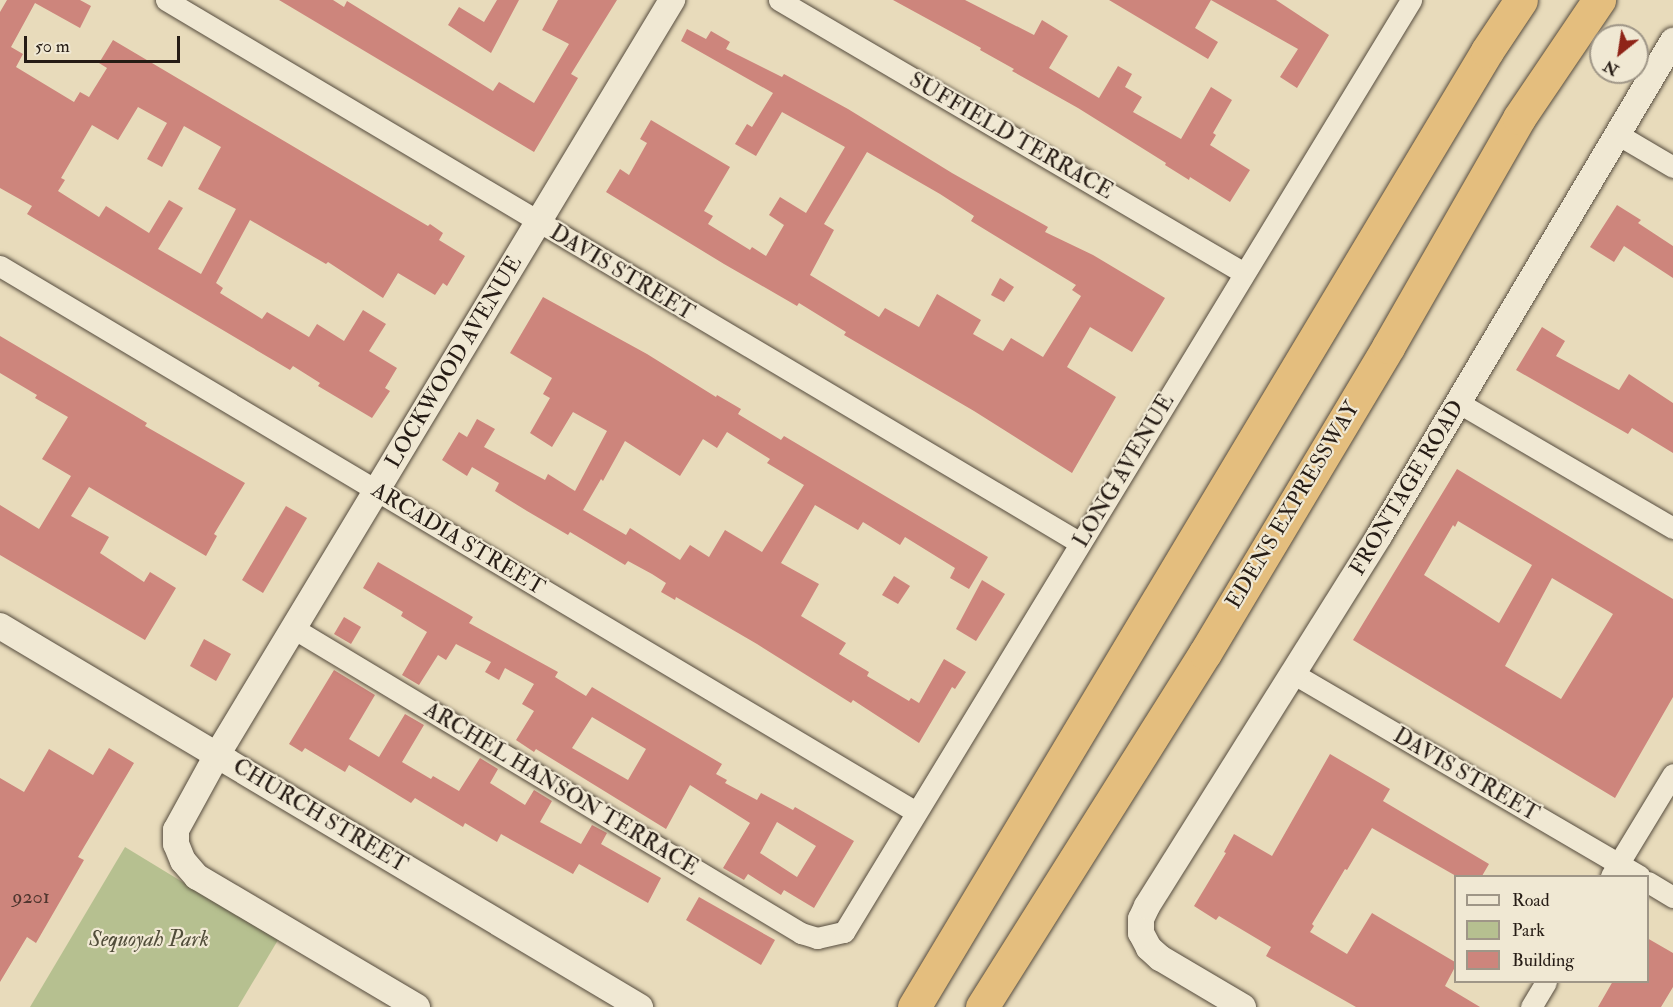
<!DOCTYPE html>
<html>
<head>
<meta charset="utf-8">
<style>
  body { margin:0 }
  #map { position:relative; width:1673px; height:1007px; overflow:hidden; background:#e8dbbb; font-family:"IM FELL Double Pica",serif }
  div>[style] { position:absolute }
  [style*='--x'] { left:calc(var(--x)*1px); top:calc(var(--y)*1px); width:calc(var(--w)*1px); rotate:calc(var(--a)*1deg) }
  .green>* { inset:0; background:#b6c090 }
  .building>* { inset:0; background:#cd857c }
  .roads { filter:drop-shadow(0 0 2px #564c3e) drop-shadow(0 0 2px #564c3e) }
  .minor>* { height:21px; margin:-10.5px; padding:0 10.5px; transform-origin:10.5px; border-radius:10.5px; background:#f0e8d3 }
  .tertiary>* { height:26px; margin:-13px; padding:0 13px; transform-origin:13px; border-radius:13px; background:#f0e8d3 }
  .motorway>* { height:33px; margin:-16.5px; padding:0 16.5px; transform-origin:16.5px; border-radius:16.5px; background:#e4be7e }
  span { translate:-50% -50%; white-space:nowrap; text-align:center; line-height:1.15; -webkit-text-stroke:4.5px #f0e8d3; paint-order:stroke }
  .number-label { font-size:20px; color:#50362f }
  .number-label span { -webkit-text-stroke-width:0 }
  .street-label { font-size:22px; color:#261c15 }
  .park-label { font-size:22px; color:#514d3a; font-style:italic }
  .legend { position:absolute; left:1454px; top:875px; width:195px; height:108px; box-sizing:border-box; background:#f0e8d3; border:2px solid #9f9687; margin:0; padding:8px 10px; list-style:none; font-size:18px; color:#261c15 }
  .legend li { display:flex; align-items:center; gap:12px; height:30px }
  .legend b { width:30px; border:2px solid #9f9687 }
  .north { position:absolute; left:1589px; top:24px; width:60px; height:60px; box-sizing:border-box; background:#f0e8d3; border:2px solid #9f9687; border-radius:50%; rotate:210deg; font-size:16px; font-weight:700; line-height:24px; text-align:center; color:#261c15 }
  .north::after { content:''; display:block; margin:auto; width:21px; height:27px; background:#8f2418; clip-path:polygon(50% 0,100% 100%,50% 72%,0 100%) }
  .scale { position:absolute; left:24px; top:36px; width:156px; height:27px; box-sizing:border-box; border:3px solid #261c15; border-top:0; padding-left:8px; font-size:18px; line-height:21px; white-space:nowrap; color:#261c15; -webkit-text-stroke:4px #f0e8d3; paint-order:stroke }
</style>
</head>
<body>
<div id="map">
  <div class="green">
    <div style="clip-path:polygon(125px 847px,278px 940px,238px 1007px,30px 1007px)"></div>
  </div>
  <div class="building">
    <div style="clip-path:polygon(evenodd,7px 0,80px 0,91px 6px,80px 28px,35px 3px,11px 47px,23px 54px,16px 67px,74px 102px,80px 92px,89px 97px,107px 68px,99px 63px,113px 40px,428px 226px,430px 224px,443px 233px,439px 240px,465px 256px,447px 286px,443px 283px,435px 295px,398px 273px,383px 298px,328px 262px,326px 264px,250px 220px,216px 283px,223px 288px,220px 293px,262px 319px,267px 312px,309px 337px,317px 324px,344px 341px,363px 310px,386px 324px,369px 351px,397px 368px,385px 388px,390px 391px,372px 418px,318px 386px,320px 383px,293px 366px,290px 370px,27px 214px,32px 206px,0 188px,0 12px,7px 0,138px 107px,167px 123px,147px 159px,162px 167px,184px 126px,221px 147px,198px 189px,236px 209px,201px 274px,158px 249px,183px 208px,169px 200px,149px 233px,106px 206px,99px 217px,58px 191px,65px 180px,61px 178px,92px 125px,118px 140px,138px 107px)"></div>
    <div style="clip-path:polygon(279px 0,333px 0,344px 7px,347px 1px,493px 91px,499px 82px,534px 103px,569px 44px,542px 30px,558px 0,617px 0,571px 74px,578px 78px,534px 152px)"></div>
    <div style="clip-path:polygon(497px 0,519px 0,491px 53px,448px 25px,459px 7px,484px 22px)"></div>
    <div style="clip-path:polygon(893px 0,965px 0,1034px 35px,1042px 20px,1068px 36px,1049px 68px,1099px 98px,1118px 66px,1132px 74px,1125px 87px,1142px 97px,1133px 112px,1181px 139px,1211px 87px,1232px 100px,1213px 133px,1216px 135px,1210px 145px,1250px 170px,1230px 202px,1190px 177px,1189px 180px,1165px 165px,1166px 163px,1078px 108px,1012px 71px,1014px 69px,980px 50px,981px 48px)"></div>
    <div style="clip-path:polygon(1109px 0,1211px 0,1195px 28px,1218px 42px,1208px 59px)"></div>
    <div style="clip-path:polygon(1211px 0,1276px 0,1329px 35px,1297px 88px,1280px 77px,1298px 49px)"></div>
    <div style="clip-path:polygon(evenodd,687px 29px,706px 39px,711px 31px,730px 42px,726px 49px,782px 77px,784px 74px,848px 109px,952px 173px,1048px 227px,1045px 232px,1093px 255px,1165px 298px,1132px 352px,1090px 327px,1067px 367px,1116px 397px,1072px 473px,974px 411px,844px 335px,846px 332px,799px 303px,797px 306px,724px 264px,606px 192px,620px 169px,629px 175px,647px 143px,640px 139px,651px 120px,730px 167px,704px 211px,713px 216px,708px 224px,750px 250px,752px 247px,766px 256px,784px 225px,769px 215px,780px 197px,806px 213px,845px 147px,782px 112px,756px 156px,735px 144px,747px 124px,752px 127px,773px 93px,681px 41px,687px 29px,867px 152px,940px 194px,974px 216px,971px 221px,1076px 285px,1072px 290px,1081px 296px,1043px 357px,1011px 338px,1003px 351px,973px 334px,981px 320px,937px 294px,919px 327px,885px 308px,879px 317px,810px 275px,834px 230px,824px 224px,867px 152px)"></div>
    <div style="clip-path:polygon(1617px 205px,1641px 220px,1638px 223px,1673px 246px,1673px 278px,1624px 246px,1614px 262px,1590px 247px)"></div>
    <div style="clip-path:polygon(1000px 278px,1014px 287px,1004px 302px,991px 295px)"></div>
    <div style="clip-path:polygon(evenodd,543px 297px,647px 354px,716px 397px,717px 395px,741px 409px,738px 414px,781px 440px,784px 436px,988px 557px,969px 589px,950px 578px,955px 568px,905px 537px,900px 545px,863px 522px,858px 530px,815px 505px,781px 563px,819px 584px,801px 616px,846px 643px,839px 654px,869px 672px,867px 676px,909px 701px,911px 698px,919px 703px,944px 659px,966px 672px,955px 689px,952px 687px,919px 743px,853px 700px,851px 703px,757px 644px,676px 597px,675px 600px,661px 592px,666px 583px,652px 574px,628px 561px,625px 565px,570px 532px,568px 535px,527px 511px,495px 491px,499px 483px,472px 467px,467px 476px,442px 460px,459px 432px,467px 437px,477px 419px,495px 429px,484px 447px,545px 480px,548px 474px,575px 491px,607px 431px,573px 412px,552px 447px,530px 433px,550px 398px,543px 394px,552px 378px,510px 353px,543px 297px,727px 432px,770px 459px,767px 463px,804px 485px,762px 552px,725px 530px,709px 557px,690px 545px,680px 560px,630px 528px,626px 535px,583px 510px,601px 479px,603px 481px,625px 441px,680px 476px,703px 439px,717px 448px,727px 432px)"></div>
    <div style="clip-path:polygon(1542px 327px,1565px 341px,1556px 356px,1619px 390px,1629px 374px,1673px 403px,1673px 453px,1632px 428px,1628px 434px,1516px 370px)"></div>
    <div style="clip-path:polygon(0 336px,132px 414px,147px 423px,145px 426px,245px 483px,214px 534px,217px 536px,206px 556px,89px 487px,71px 516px,109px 537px,100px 553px,144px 582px,150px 572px,176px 588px,145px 640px,0 555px,0 505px,39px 529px,71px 476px,42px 459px,68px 417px,35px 398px,37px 395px,0 373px)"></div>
    <div style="clip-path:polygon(evenodd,1457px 469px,1673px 599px,1673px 697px,1615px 798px,1353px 640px,1457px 469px,1458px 521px,1532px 565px,1499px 623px,1424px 575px,1453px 525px,1455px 527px,1458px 521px,1457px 469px,1552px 578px,1613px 614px,1561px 699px,1505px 666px,1552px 578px)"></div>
    <div style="clip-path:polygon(286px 506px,307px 518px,263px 593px,242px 580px)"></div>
    <div style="clip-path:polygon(evenodd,378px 562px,473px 617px,469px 623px,558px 672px,555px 677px,586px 696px,592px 687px,722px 764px,716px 774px,727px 780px,725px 783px,757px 800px,761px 793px,793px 810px,795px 807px,854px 841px,814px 908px,784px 890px,781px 895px,748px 874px,744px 880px,723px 868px,750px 823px,690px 785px,666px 829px,536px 749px,534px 752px,516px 740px,534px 711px,522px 704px,534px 684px,505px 668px,499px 680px,485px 672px,491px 662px,456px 644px,446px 660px,438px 655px,419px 685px,402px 675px,427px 632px,401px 616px,403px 612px,363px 588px,378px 562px,592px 717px,646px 749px,628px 780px,572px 748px,592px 717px,378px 562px,777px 822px,816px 846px,797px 877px,760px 853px,777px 822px)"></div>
    <div style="clip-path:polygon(894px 576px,910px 586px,898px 604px,882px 595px)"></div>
    <div style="clip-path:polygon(982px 580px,1005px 594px,976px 641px,956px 629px)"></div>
    <div style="clip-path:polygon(344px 617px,361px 627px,351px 644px,334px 634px)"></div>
    <div style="clip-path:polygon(204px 639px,231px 654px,216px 681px,190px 666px)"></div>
    <div style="clip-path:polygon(334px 670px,375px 695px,349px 739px,379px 757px,405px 714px,424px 725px,402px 762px,431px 779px,433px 776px,459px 791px,480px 758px,498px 769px,490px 783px,525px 805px,534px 790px,552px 801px,540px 822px,581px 844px,592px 825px,607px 833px,601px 844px,661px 878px,648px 903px,579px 864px,573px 874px,501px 834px,497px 842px,465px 823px,463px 827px,415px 798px,411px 803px,349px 765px,345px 772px,305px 748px,302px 752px,289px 744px)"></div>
    <div style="clip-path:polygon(109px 748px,134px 763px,78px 857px,84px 860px,36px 943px,27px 937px,0 982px,0 778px,24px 792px,49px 749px,93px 775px)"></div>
    <div style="clip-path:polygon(1330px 754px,1390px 789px,1383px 801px,1489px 864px,1482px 876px,1456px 876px,1372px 828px,1347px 870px,1345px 869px,1312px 924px,1314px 926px,1310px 932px,1347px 954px,1372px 913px,1455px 962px,1455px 967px,1445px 986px,1480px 1007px,1356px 1007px,1266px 956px,1271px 947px,1219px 916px,1216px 920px,1194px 906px,1226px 853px,1224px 852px,1234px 834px,1272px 856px)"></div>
    <div style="clip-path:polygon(699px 897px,775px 940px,761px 965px,686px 920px)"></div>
    <div style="clip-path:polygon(1647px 938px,1673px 953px,1673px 987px,1661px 1007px,1598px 1007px,1613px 981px,1647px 981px)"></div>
  </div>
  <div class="roads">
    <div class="minor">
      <div style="--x:166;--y:0;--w:1063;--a:30.71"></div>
      <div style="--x:779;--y:0;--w:539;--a:30.42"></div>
      <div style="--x:1617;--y:134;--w:65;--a:30.5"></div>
      <div style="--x:0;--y:266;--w:1066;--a:30.8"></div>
      <div style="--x:1459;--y:403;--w:248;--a:30.3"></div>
      <div style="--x:293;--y:628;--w:593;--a:30.98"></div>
      <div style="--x:801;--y:933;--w:17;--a:17"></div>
      <div style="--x:817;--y:938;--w:28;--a:-13"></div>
      <div style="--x:844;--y:932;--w:1091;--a:-58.68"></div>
      <div style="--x:1294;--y:674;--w:400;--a:30.3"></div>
      <div style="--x:1611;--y:876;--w:119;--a:-58.7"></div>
      <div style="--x:1648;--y:882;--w:29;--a:31"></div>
      <div style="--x:1531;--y:1007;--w:29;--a:-59"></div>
    </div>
    <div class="tertiary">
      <div style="--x:0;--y:626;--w:745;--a:30.77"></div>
      <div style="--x:417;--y:1007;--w:256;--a:-149.4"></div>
      <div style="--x:197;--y:877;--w:21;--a:-131"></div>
      <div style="--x:183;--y:861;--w:18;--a:-112"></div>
      <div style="--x:176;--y:844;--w:14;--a:-90"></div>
      <div style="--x:176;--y:830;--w:85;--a:-61.3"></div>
      <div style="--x:217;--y:755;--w:882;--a:-58.92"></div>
      <div style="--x:1243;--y:1007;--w:96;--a:-149.4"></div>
      <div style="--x:1160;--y:958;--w:15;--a:-138"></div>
      <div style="--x:1149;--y:948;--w:17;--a:-118"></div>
      <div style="--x:1141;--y:933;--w:14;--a:-90"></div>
      <div style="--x:1141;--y:919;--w:14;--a:-65"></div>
      <div style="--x:1147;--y:906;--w:437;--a:-57.9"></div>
      <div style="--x:1379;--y:536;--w:576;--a:-59.29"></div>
    </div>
    <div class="motorway">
      <div style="--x:914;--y:1007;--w:1115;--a:-59.06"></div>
      <div style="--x:1487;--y:51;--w:61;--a:-56.3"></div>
      <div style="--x:982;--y:1007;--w:418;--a:-57.8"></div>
      <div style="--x:1205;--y:653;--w:357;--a:-59.1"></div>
      <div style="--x:1388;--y:347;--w:264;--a:-60.2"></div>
      <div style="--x:1519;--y:118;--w:143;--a:-55.9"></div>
    </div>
  </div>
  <div class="number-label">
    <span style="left:31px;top:896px">9201</span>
  </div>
  <div class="street-label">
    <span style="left:1011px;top:136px;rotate:30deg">SUFFIELD TERRACE</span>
    <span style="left:622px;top:273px;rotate:31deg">DAVIS STREET</span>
    <span style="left:454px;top:362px;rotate:-59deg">LOCKWOOD AVENUE</span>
    <span style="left:1124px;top:471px;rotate:-59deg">LONG AVENUE</span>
    <span style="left:1407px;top:488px;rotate:-59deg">FRONTAGE ROAD</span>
    <span style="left:1293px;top:505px;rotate:-59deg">EDENS EXPRESSWAY</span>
    <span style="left:458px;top:539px;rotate:31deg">ARCADIA STREET</span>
    <span style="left:1466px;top:775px;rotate:30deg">DAVIS STREET</span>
    <span style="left:561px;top:789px;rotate:31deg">ARCHEL HANSON TERRACE</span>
    <span style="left:320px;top:816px;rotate:31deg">CHURCH STREET</span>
  </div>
  <div class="park-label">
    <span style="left:149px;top:940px">Sequoyah Park</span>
  </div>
  <ul class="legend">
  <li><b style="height:8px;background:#f0e8d3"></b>Road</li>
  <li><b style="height:16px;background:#b6c090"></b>Park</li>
  <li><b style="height:16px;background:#cd857c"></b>Building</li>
  </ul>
  <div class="north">N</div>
  <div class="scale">50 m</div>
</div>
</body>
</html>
